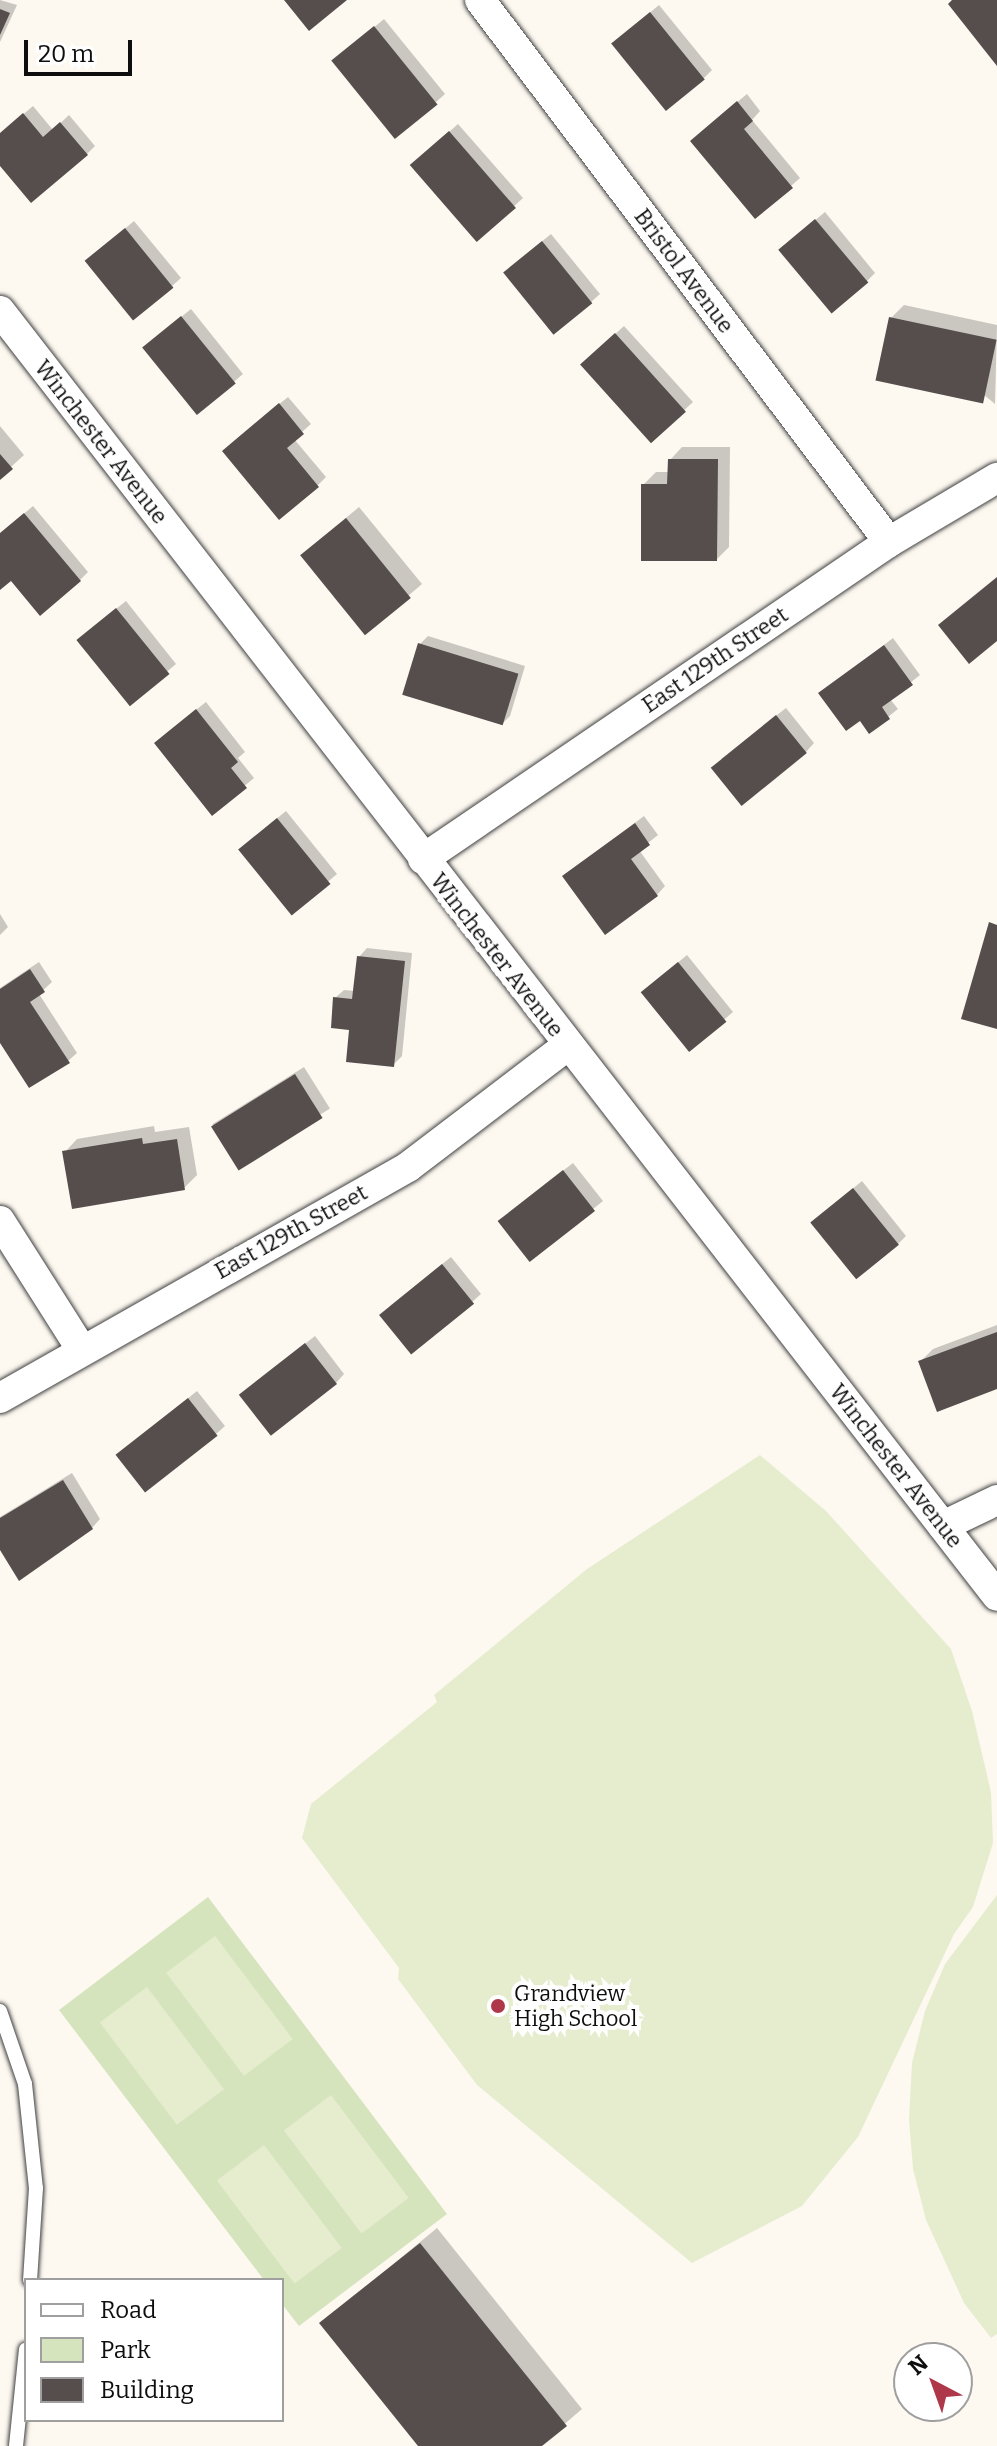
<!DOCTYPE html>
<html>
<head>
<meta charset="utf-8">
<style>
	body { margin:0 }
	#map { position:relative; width:997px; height:2446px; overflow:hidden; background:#fdf9f1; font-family:Bitter,serif }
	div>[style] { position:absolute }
	.green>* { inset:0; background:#d6e4be }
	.pitch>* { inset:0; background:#e6edcf; transform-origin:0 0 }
	.shadow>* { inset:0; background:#0003; transform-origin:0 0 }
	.building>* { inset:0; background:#564e4c; transform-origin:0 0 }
	.roads { filter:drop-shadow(0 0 2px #414141) drop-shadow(0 0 2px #414141) }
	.lane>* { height:14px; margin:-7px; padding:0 7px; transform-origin:7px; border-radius:7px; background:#fff }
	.street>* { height:30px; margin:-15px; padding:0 15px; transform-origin:15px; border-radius:15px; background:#fff }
	.dots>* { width:22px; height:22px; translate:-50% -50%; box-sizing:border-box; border:4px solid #fff; border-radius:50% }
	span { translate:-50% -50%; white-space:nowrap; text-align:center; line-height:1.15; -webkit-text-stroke:8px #fff; paint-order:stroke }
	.street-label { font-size:22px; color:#0e0e0e }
	.poi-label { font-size:22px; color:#0e0e0e }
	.left { translate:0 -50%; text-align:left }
	.legend { position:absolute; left:24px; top:2278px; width:260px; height:144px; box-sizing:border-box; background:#fff; border:2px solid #9f9f9f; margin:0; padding:10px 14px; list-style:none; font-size:24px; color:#0e0e0e }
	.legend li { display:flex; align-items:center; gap:16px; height:40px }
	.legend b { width:40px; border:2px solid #9f9f9f }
	.north { position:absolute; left:893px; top:2342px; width:80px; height:80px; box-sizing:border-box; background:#fff; border:2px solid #9f9f9f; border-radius:50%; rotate:319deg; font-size:22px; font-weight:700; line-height:32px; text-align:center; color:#0e0e0e }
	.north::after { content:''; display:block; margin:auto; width:28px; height:36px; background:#ae374a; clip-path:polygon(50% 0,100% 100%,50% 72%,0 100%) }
	.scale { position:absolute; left:24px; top:40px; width:108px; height:36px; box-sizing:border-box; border:4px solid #0e0e0e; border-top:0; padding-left:10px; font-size:24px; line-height:28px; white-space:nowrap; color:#0e0e0e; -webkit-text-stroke:6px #fff; paint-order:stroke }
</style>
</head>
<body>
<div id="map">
	<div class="green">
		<div style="clip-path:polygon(208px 1897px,447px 2214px,299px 2326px,282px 2304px,282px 2280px,264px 2280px,59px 2010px)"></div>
	</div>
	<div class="pitch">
		<div style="clip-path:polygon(760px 1455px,826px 1511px,951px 1649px,972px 1711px,991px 1792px,993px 1843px,973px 1907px,954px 1934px,858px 2137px,802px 2206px,692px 2263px,477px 2085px,398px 1979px,399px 1968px,302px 1838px,311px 1804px,437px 1702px,434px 1695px,587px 1569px)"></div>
		<div style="clip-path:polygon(997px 1895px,997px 2334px,991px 2338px,964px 2303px,926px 2220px,913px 2169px,909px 2120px,912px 2063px,925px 2011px,945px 1964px)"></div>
		<div style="left:215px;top:1936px;width:129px;height:61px;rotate:53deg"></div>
		<div style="left:147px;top:1987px;width:128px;height:59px;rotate:53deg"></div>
		<div style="left:331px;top:2095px;width:129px;height:59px;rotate:53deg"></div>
		<div style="left:264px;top:2145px;width:129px;height:59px;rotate:53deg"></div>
	</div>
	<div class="shadow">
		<div style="clip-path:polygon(0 0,17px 5px,0 42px)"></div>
		<div style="clip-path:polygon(659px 5px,712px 70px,704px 78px,622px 36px)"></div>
		<div style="clip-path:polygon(384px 19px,445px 94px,436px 102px,343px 53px)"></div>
		<div style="clip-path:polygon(747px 94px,760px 111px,752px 120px,800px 178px,791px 186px,701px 132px)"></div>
		<div style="clip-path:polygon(33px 106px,53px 130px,69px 115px,95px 146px,87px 154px,0 162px,0 134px)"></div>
		<div style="clip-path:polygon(458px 124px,523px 198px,478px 239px,421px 157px)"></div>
		<div style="clip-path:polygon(825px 212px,875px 273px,866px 282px,789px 242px)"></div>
		<div style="clip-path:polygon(134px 221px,181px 278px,172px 286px,96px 253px)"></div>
		<div style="clip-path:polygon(551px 234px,600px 294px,591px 302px,514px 264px)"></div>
		<div style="clip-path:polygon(904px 305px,997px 325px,995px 404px,891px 318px)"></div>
		<div style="clip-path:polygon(191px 309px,243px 374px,197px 413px,153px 340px)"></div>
		<div style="clip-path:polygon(624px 326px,693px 402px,651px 441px,591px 356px)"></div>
		<div style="clip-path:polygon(288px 397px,311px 424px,294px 439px,326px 477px,317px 486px,233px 442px)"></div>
		<div style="clip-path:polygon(0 426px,24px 455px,0 477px)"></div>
		<div style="clip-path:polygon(682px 447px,730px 447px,729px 547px,716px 560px,643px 485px,656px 472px,670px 472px,670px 460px)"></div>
		<div style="clip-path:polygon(33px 506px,88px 572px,80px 580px,11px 578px,0 587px,0 534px)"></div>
		<div style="clip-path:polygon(359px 507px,422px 584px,366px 632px,316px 543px)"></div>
		<div style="clip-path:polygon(126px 601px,176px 664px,130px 703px,87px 632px)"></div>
		<div style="clip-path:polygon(428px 636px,525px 666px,510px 716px,501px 725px,420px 644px)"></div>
		<div style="clip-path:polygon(893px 638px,920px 675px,890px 699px,898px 709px,870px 731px,860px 718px,821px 693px)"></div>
		<div style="clip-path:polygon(206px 702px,245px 752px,238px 758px,254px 778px,212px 813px,165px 734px)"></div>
		<div style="clip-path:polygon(786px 708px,814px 743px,806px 752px,721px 759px)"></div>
		<div style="clip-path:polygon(286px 811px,337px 874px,292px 912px,249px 841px)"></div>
		<div style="clip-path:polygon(644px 816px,658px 835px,639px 850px,665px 886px,657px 895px,564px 876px)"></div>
		<div style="clip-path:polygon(0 914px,8px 927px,0 935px)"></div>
		<div style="clip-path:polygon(367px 948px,412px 953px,402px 1056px,393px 1065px,335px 998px,344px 990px,355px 991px,359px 957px)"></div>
		<div style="clip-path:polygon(687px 955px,733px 1012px,690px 1049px,652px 984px)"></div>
		<div style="clip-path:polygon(39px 962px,52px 982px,39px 994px,77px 1053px,68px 1061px,0 1039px,0 988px)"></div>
		<div style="left:304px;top:1067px;width:49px;height:108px;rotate:58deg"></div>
		<div style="clip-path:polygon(154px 1126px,155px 1132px,189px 1127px,197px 1175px,184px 1188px,65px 1152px,77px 1139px)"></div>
		<div style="clip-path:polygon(573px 1163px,603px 1201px,530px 1260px,508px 1213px)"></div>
		<div style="clip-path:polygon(862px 1181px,906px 1236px,898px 1244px,822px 1214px)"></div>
		<div style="clip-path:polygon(451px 1257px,481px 1294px,472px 1302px,390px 1306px)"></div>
		<div style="clip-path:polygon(997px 1325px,997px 1387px,920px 1362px,933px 1349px)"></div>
		<div style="clip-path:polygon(315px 1336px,344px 1374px,336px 1383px,241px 1394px)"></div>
		<div style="clip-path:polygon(197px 1391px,225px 1426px,216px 1434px,118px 1454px)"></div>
		<div style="clip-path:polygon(72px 1473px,100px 1519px,92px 1528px,0 1546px,0 1517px)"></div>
		<div style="clip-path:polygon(437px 2228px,582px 2409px,539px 2446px,420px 2446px,322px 2323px)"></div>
	</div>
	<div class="building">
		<div style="clip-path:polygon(284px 0,347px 0,309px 31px)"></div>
		<div style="clip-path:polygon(952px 0,997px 0,997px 66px,948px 4px)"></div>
		<div style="clip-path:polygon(0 9px,10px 13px,0 35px)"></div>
		<div style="left:650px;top:12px;width:87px;height:50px;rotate:51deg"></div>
		<div style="left:374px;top:26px;width:101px;height:55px;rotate:51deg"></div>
		<div style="clip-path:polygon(737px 101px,753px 121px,744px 129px,793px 188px,755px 219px,690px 141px)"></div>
		<div style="clip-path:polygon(23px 113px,43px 137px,60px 122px,88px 155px,31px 203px,0 166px,0 133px)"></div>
		<div style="left:449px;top:131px;width:102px;height:52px;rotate:49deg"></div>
		<div style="left:815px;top:219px;width:83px;height:48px;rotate:50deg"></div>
		<div style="left:125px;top:228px;width:77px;height:52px;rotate:51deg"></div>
		<div style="left:542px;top:241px;width:80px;height:50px;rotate:51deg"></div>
		<div style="left:181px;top:316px;width:87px;height:50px;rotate:51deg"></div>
		<div style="left:889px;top:317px;width:110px;height:65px;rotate:12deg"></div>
		<div style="left:615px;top:333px;width:106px;height:47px;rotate:48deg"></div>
		<div style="clip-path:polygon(279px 403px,304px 434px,287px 448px,319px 487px,279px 520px,222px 451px)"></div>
		<div style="clip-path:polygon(0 454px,13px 469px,0 480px)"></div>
		<div style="clip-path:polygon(668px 459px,718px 459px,717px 561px,641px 561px,641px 484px,667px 484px)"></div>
		<div style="clip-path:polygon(24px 513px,81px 581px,40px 616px,11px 581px,0 590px,0 533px)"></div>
		<div style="left:346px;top:518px;width:103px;height:59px;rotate:51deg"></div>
		<div style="clip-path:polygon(997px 577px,997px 641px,969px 664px,938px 625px)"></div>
		<div style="left:116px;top:608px;width:85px;height:51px;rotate:51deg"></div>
		<div style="left:418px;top:643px;width:105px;height:54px;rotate:17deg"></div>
		<div style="clip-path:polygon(884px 645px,913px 685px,882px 707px,890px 719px,869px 734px,860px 721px,846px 731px,818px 693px)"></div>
		<div style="clip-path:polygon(196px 709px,238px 762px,231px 768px,247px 788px,212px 816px,154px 743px)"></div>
		<div style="left:776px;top:715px;width:49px;height:84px;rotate:51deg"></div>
		<div style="left:277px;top:818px;width:85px;height:50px;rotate:51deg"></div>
		<div style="clip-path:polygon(635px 823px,650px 845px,631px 859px,658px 896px,605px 935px,562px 876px)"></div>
		<div style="clip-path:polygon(989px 922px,997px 925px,997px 1029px,961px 1019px)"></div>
		<div style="clip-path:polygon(357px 956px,405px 961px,394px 1067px,346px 1062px,349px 1030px,331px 1028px,333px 997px,352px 999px)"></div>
		<div style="left:678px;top:962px;width:77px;height:48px;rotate:51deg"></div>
		<div style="clip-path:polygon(30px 969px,45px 992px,30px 1002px,70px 1063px,29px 1088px,0 1043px,0 989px)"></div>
		<div style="left:295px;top:1074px;width:52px;height:99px;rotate:58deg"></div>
		<div style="clip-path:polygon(142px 1138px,143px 1144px,177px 1139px,185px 1190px,72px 1209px,62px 1151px)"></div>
		<div style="left:563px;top:1170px;width:52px;height:83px;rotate:52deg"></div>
		<div style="left:853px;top:1188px;width:73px;height:55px;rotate:51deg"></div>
		<div style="left:442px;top:1264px;width:51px;height:81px;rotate:51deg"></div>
		<div style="clip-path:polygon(997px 1332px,997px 1389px,937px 1412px,918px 1361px)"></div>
		<div style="left:305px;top:1343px;width:52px;height:84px;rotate:52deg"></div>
		<div style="left:188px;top:1398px;width:48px;height:92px;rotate:52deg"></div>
		<div style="clip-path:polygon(63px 1480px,93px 1529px,19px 1581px,0 1550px,0 1518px)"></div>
		<div style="clip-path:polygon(420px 2243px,567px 2426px,542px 2446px,418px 2446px,319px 2323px)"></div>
	</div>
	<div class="roads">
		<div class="lane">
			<div style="left:0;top:2011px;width:77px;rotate:71.1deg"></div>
			<div style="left:25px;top:2084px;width:105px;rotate:84deg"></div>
			<div style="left:36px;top:2188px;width:92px;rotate:93.7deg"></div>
			<div style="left:16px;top:2446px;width:97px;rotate:-84.1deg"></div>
		</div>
		<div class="street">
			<div style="left:480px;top:0;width:679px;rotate:52.96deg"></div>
			<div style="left:0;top:311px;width:1626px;rotate:52.19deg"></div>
			<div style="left:423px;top:859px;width:564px;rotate:-34.23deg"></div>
			<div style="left:889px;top:542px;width:126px;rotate:-30.7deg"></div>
			<div style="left:0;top:1221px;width:153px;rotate:57.6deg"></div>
			<div style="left:0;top:1398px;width:469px;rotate:-29.5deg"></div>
			<div style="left:408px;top:1167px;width:201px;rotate:-37.3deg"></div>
			<div style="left:943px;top:1526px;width:60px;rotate:-25.7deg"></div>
		</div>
	</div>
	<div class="dots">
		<div style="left:498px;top:2006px;background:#ae374a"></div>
	</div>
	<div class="street-label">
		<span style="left:684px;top:271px;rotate:53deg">Bristol Avenue</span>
		<span style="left:101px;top:442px;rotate:52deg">Winchester Avenue</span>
		<span style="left:715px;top:660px;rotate:-34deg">East 129th Street</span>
		<span style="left:497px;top:955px;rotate:52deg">Winchester Avenue</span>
		<span style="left:291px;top:1232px;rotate:-29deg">East 129th Street</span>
		<span style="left:896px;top:1466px;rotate:52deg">Winchester Avenue</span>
	</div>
	<div class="poi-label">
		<span class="left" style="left:514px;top:2006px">Grandview<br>High School</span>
	</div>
	<ul class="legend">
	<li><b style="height:10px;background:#fff"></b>Road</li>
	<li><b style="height:22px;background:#d6e4be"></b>Park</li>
	<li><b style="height:22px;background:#564e4c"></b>Building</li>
	</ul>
	<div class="north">N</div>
	<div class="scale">20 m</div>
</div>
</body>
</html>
